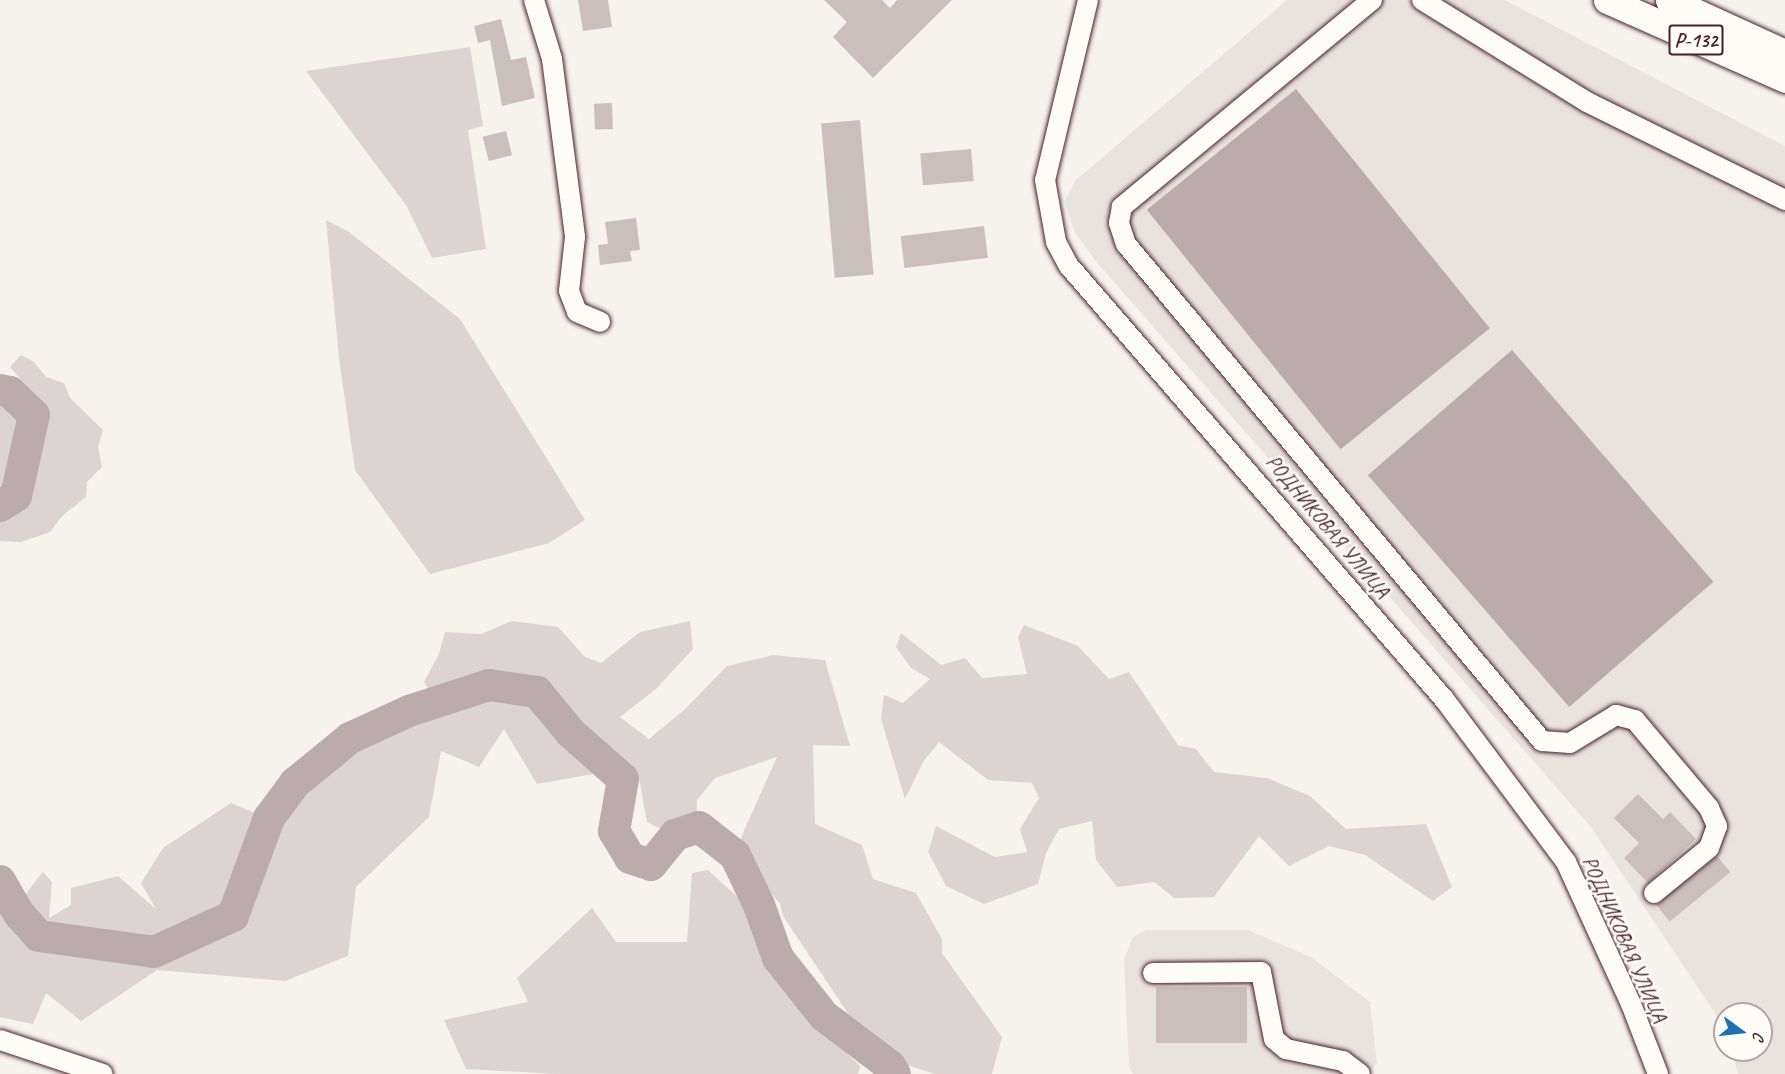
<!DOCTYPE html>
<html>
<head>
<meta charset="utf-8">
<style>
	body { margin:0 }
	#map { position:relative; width:1785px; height:1074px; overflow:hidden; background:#f6f3ef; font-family:Caveat,sans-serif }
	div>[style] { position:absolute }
	.built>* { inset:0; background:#e9e3e0 }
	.green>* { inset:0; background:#dcd4d2 }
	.water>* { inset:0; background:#bbabac; transform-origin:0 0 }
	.river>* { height:32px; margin:-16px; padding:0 16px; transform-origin:16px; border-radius:16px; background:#bbabac }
	.building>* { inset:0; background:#cbbfbe; transform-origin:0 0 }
	.roads { filter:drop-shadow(0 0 2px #4a1f2b) drop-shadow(0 0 2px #4a1f2b) }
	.minor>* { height:20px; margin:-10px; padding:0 10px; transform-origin:10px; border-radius:10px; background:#fdfcf7 }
	.highway>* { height:27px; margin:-13.5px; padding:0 13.5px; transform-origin:13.5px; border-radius:13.5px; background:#fdfcf7 }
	span { translate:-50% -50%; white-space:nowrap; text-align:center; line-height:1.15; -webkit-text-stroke:5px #fdfcf7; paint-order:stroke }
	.shield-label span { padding:2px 4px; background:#fdfcf7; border:2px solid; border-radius:4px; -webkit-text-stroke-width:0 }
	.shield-label { font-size:20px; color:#4a1f2b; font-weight:700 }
	.street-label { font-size:21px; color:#4a1f2b }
	.north { position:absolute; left:1713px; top:1002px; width:60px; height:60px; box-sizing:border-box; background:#fdfcf7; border:2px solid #b5a4a5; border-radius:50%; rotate:105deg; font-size:16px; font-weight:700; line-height:24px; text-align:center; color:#4a1f2b }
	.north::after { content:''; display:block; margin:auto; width:21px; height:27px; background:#1f6fb2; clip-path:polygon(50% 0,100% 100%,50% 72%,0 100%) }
</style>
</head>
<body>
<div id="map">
	<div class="built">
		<div style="clip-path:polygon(1287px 0,1505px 0,1785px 146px,1785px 1074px,1738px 1074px,1732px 1050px,1761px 1050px,1761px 1014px,1725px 1014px,1725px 1028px,1591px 827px,1094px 259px,1074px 231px,1065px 201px,1075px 181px)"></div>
		<div style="clip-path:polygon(1146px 930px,1248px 930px,1311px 957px,1370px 1002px,1377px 1064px,1364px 1074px,1133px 1074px,1129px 1067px,1124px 959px,1133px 937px)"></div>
	</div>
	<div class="green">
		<div style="clip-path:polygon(470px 47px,483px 126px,468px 130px,486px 249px,432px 258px,406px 205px,306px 71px)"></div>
		<div style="clip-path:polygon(326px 220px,349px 232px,460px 319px,585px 520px,549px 543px,430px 574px,355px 470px,339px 358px)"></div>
		<div style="clip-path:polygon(21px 355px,34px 362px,46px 377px,64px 383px,70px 398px,103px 430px,98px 447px,102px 467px,87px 482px,86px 497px,62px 516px,50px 532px,21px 542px,0 541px,0 517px,22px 500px,44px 416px,40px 402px,10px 367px)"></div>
		<div style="clip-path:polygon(0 396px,26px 416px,20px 461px,0 493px)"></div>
		<div style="clip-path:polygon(512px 621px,558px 627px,585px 657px,601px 663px,640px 632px,690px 621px,693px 649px,656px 689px,620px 717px,649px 739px,684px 710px,727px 666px,773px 655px,825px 660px,850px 746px,813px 745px,815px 824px,862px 845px,873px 879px,916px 893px,942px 939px,942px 953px,1002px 1037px,992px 1074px,935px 1074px,891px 1060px,855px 1024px,783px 916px,780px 904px,738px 853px,742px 835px,777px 757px,715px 778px,697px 800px,696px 831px,677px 837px,647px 822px,639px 778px,552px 691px,477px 674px,430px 692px,424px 682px,439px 654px,445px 632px,481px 634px)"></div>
		<div style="clip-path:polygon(1024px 625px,1078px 646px,1109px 679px,1129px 672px,1178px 745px,1196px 749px,1214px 772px,1267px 778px,1310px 796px,1346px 829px,1426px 824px,1452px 887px,1433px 901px,1365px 855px,1329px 846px,1289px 866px,1259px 836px,1214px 897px,1174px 898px,1154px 882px,1117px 887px,1096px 860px,1092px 821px,1059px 829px,1046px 853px,1038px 884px,984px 904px,946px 886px,928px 852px,936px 826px,995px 857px,1027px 852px,1020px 829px,1039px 798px,1032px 783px,988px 780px,939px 742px,923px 762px,905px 799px,881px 719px,884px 695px,903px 703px,930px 679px,911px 668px,896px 647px,901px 633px,941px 665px,965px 658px,982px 678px,1027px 674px,1018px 637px)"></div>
		<div style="clip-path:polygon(480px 695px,534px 698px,556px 734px,593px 774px,537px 784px,504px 729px,479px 767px,441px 751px,429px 817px,356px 887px,348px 956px,285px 981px,157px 970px,81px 1021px,46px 993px,33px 1024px,0 1017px,0 901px,30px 943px,148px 959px,240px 924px,290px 780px,351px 747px)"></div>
		<div style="clip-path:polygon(231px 803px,265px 817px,231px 902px,208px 923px,134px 945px,44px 929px,21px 900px,43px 872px,52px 882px,49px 918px,71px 905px,71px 888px,118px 876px,156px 909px,141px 883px,163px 848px)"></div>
		<div style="clip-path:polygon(708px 870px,748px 907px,760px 944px,801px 1010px,860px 1066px,858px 1074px,556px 1074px,466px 1069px,444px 1020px,528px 1002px,517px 978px,592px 908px,616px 942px,687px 942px,692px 873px)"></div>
	</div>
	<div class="water">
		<div style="left:1296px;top:89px;width:308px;height:192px;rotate:51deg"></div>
		<div style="left:1512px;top:350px;width:307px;height:191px;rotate:49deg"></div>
	</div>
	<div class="river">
		<div style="left:0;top:390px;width:10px;rotate:11deg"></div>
		<div style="left:10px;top:392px;width:33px;rotate:44deg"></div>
		<div style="left:34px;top:415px;width:83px;rotate:102.5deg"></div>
		<div style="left:16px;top:496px;width:19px;rotate:148deg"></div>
		<div style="left:0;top:881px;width:39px;rotate:60deg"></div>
		<div style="left:20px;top:915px;width:28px;rotate:48deg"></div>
		<div style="left:39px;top:936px;width:116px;rotate:7.9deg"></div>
		<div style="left:154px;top:952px;width:87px;rotate:-24.5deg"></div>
		<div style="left:233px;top:916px;width:104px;rotate:-69.8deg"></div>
		<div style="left:269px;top:818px;width:44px;rotate:-53.4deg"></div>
		<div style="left:295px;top:783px;width:71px;rotate:-39.3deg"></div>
		<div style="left:350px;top:738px;width:65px;rotate:-24.6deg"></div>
		<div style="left:409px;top:711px;width:84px;rotate:-18deg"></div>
		<div style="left:489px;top:685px;width:49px;rotate:8.3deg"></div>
		<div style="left:537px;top:692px;width:53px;rotate:50.3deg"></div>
		<div style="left:571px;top:733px;width:69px;rotate:41.5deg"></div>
		<div style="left:623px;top:779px;width:53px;rotate:99.8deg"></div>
		<div style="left:614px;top:831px;width:31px;rotate:59deg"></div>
		<div style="left:630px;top:858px;width:22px;rotate:18deg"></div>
		<div style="left:651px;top:865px;width:38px;rotate:-51deg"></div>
		<div style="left:675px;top:835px;width:25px;rotate:-18deg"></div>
		<div style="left:699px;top:827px;width:46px;rotate:37.9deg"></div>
		<div style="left:735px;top:855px;width:55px;rotate:64.4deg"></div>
		<div style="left:759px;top:905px;width:56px;rotate:70.3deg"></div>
		<div style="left:778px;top:958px;width:74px;rotate:51.6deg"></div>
		<div style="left:824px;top:1016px;width:83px;rotate:37.1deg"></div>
		<div style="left:890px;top:1066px;width:9px;rotate:58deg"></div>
	</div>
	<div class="building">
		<div style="clip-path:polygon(578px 0,608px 0,612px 27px,583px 31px)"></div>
		<div style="clip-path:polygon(824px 0,882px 0,890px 8px,897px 0,952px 0,873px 78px,833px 37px,847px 22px)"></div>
		<div style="clip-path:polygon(501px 19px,511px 60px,526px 57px,535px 98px,502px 106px,490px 40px,478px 43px,474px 26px)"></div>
		<div style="left:612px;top:103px;width:26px;height:18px;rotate:88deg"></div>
		<div style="left:860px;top:120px;width:155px;height:39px;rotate:85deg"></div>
		<div style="left:506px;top:131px;width:25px;height:24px;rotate:76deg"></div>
		<div style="left:971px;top:149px;width:32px;height:51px;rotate:85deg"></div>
		<div style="clip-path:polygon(636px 218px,640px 250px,630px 251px,632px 261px,600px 265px,598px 245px,608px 244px,605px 222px)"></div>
		<div style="left:984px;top:226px;width:32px;height:84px;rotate:83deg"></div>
		<div style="clip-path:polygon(1638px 794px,1663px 819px,1670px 812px,1696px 839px,1648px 883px,1624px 858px,1639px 843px,1614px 818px)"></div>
		<div style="left:1717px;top:856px;width:21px;height:78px;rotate:51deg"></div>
		<div style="left:1156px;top:987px;width:91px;height:56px"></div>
	</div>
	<div class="roads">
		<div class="minor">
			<div style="left:534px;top:0;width:62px;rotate:73deg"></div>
			<div style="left:552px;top:59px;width:179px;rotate:82.6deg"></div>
			<div style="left:575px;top:237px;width:54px;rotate:96.3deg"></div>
			<div style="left:569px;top:291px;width:22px;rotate:69deg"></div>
			<div style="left:577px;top:312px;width:25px;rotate:23deg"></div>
			<div style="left:1088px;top:0;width:185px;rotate:103.4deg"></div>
			<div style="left:1045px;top:180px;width:63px;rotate:79.9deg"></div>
			<div style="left:1056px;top:242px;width:27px;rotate:62deg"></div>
			<div style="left:1069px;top:266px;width:573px;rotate:49.11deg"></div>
			<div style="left:1444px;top:699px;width:204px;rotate:53.2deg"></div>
			<div style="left:1566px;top:862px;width:156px;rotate:65.4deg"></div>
			<div style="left:1631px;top:1004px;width:75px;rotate:68.9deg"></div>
			<div style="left:1372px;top:0;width:325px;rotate:140.4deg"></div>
			<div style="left:1122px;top:207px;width:16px;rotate:101deg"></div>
			<div style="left:1119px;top:223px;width:22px;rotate:72deg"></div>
			<div style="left:1126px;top:244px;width:648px;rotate:50.07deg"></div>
			<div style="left:1542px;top:741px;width:28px;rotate:4deg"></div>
			<div style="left:1570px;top:743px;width:54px;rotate:-31.3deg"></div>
			<div style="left:1616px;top:715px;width:20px;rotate:15deg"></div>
			<div style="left:1635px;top:720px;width:115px;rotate:49.9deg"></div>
			<div style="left:1709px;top:808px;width:20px;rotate:66deg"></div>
			<div style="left:1717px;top:826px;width:23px;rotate:110deg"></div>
			<div style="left:1709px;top:848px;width:71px;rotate:140.7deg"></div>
			<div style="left:1422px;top:0;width:194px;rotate:31.7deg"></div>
			<div style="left:1587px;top:102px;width:221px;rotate:26.3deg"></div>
			<div style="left:1153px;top:973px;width:108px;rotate:-0.5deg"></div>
			<div style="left:1261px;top:972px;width:68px;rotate:79deg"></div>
			<div style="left:1274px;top:1039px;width:16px;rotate:40deg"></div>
			<div style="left:1286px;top:1049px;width:58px;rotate:11.9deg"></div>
			<div style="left:1343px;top:1061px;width:21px;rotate:37deg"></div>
			<div style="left:0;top:1040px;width:108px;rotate:18.3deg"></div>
		</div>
		<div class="highway">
			<div style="left:1607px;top:0;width:195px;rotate:23.9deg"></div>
			<div style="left:1669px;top:0;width:128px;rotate:24.6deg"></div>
		</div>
	</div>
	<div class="shield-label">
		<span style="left:1696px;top:40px">Р-132</span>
	</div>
	<div class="street-label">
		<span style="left:1328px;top:526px;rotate:50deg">РОДНИКОВАЯ УЛИЦА</span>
		<span style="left:1625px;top:939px;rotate:66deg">РОДНИКОВАЯ УЛИЦА</span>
	</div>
	<div class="north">С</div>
</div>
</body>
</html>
